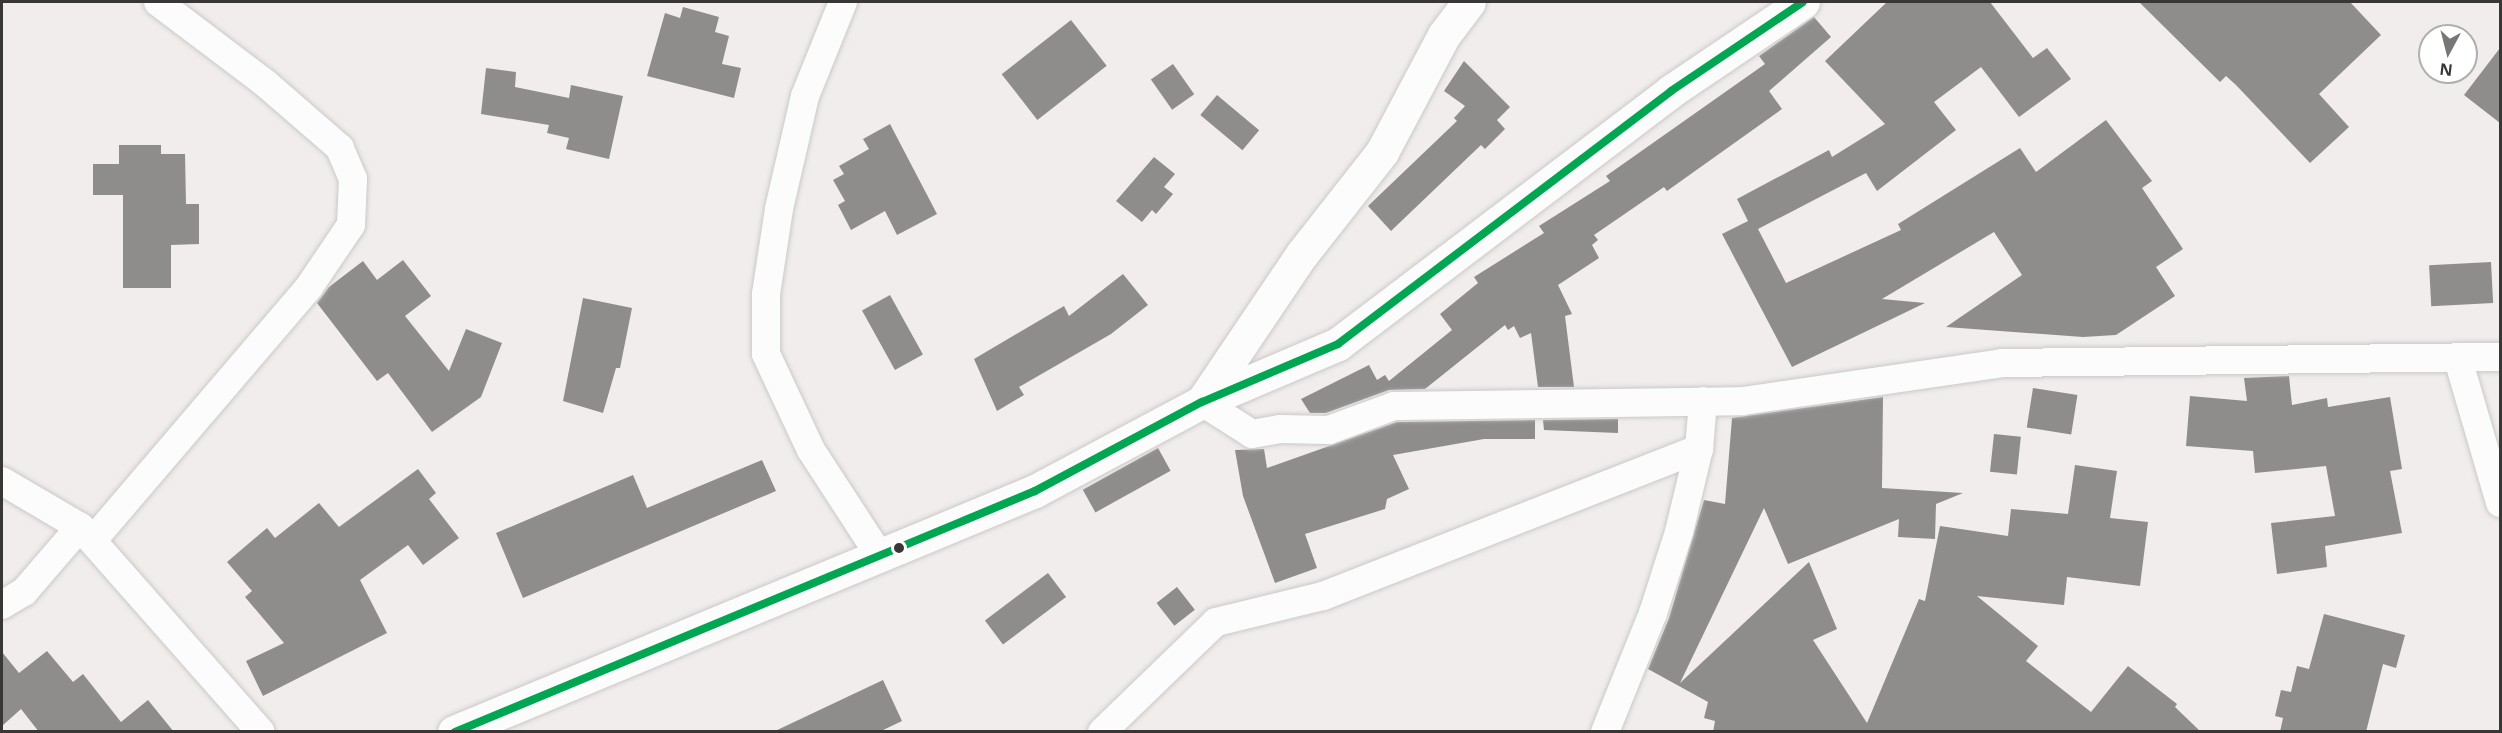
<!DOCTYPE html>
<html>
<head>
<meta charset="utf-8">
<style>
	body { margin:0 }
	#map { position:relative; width:2502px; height:733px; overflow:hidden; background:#f0edec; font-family:"Open Sans",sans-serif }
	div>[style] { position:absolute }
	.building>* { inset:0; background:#8f8d8c; transform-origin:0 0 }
	.roads { filter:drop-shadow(0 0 2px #cbc9c8) drop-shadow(0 0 2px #cbc9c8) }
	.minor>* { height:28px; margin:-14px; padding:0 14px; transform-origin:14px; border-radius:14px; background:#fdfcfc }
	.tertiary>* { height:33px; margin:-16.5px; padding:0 16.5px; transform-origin:16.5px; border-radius:16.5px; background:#fdfcfc }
	.secondary>* { height:33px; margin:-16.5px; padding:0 16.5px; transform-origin:16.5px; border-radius:16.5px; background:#fdfcfc }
	.bus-1>* { height:8px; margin:-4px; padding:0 4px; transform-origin:4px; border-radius:4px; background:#00a651 }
	.dots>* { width:16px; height:16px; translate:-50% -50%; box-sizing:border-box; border:3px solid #fff; border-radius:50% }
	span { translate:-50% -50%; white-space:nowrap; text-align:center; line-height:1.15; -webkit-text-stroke:6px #fff; paint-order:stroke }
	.frame { position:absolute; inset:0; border:3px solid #393736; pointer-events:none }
	.north { position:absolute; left:2418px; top:24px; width:60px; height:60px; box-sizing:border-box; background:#fff; border:2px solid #b0afaf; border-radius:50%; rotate:187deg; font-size:16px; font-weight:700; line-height:24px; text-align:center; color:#393736 }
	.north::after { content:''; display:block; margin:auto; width:21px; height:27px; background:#797776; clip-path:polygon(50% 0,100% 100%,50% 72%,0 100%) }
</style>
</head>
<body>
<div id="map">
	<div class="building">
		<div style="clip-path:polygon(1887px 2px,1990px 2px,2033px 58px,2047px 48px,2071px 79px,2019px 117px,1981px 67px,1934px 102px,1956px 130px,1877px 191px,1866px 173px,1758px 229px,1786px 283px,1901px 230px,1898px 224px,2020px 148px,2036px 172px,2106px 120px,2152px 181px,2142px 188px,2183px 249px,2156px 267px,2175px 296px,2116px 335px,2083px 337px,1946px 327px,2022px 275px,1994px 232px,1882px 299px,1925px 303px,1792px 367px,1722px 234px,1748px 221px,1737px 199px,1829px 150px,1832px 157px,1885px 124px,1825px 61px)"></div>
		<div style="clip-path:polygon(2139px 2px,2350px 2px,2381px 35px,2319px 94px,2349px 127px,2310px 163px,2236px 85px,2226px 76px,2220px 82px)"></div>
		<div style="clip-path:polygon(683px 7px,719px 17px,715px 32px,729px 36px,722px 64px,741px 68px,734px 98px,647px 76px,665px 13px,680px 18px)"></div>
		<div style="clip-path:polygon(1814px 17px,1831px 37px,1769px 91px,1782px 109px,1667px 191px,1664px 187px,1594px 235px,1598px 240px,1592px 245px,1599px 258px,1558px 285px,1572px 314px,1565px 316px,1574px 387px,1538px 387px,1531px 333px,1520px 338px,1514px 326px,1508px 330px,1505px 325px,1425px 389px,1389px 390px,1326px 413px,1310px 413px,1301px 399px,1369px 365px,1377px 380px,1385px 375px,1389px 381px,1452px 330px,1440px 314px,1478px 283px,1474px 277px,1544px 233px,1539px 226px,1610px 181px,1606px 176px,1765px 64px,1759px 56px)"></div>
		<div style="left:1071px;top:20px;width:58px;height:88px;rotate:52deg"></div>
		<div style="clip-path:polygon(2500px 48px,2500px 123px,2464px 95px)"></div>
		<div style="clip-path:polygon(1464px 61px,1510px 107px,1497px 120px,1505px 129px,1485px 149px,1481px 145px,1391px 231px,1368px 206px,1457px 121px,1454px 118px,1465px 106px,1444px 91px)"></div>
		<div style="left:1173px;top:64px;width:37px;height:27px;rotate:55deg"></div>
		<div style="clip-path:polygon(486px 68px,516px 72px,515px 87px,569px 98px,571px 85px,623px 96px,609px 159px,566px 149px,569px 138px,547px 133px,549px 125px,481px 114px)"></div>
		<div style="left:1217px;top:95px;width:55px;height:26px;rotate:40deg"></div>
		<div style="clip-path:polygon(890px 124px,937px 214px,897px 235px,885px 211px,851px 230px,838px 205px,845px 201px,833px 180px,844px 174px,839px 166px,869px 149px,863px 139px)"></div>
		<div style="clip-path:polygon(119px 145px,161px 145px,161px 154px,185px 154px,186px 204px,199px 204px,199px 244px,171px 245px,171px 288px,123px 288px,123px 195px,93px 195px,93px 164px,119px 164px)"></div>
		<div style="clip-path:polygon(1154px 157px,1175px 174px,1164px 187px,1173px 194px,1156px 214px,1152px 210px,1142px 222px,1116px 201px)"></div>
		<div style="clip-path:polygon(403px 260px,431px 296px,405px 316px,449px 371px,466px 329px,502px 343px,481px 397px,432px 432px,388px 373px,377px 381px,317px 303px,329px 287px,363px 261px,377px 280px)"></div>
		<div style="left:2491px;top:262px;width:41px;height:62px;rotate:87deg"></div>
		<div style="clip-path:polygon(1123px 274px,1148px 305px,1111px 334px,1019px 387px,1024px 395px,997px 411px,974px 359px,1064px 306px,1069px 316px)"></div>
		<div style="left:890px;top:295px;width:68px;height:32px;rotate:61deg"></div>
		<div style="clip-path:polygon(583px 298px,632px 308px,620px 368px,616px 368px,603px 413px,563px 401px)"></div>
		<div style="clip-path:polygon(2289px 376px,2292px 405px,2327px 398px,2328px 407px,2390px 397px,2402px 469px,2390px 471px,2402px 533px,2325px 546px,2327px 567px,2277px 574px,2271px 523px,2335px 516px,2326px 466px,2255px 473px,2253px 451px,2186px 446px,2190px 396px,2247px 401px,2244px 378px)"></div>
		<div style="left:2033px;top:388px;width:45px;height:40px;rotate:9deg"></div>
		<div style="clip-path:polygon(1883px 397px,1882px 488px,1963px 493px,1936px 504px,1935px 539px,1898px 537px,1899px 519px,1788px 564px,1764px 508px,1680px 683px,1809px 562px,1837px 629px,1813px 640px,1867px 723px,1919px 599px,1925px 601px,1940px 526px,2008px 536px,2011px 509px,2068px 514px,2075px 465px,2117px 471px,2110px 518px,2148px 522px,2140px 586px,2067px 577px,2064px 605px,1977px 596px,2038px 646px,2026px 661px,2091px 712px,2128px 666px,2177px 704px,2175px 707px,2201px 732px,1713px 732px,1715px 721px,1704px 718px,1708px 702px,1648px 669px,1669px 618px,1704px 500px,1725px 504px,1732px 418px)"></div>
		<div style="clip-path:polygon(1618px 419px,1618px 433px,1544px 430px,1543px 420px)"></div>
		<div style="clip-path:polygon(1535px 420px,1535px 439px,1484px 439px,1393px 455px,1409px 489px,1387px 499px,1385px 509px,1305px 534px,1317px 568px,1275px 583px,1243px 496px,1235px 450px,1264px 449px,1267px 468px,1397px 422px)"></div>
		<div style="left:1994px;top:434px;width:27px;height:38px;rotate:6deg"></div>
		<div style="left:1158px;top:448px;width:26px;height:86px;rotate:61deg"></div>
		<div style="clip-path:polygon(762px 460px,776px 491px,523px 598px,496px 533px,633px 475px,647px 508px)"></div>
		<div style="clip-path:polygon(418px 469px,436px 493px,429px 499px,459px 538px,423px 565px,408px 545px,360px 580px,387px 633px,263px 696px,246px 661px,284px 643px,245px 597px,252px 591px,227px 562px,267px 528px,275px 538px,319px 503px,339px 527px)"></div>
		<div style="left:1048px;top:573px;width:30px;height:79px;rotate:53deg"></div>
		<div style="left:1177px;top:587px;width:29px;height:26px;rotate:52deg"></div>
		<div style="clip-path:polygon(2324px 614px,2405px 635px,2396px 668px,2383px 664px,2366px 732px,2280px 732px,2283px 718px,2275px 716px,2281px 690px,2291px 692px,2297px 666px,2309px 669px)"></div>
		<div style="clip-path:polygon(47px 651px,73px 682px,83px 674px,121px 722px,148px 700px,174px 732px,39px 732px,21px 709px,2px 726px,2px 652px,19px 673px)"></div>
		<div style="clip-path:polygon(883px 680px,902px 721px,879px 732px,773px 732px)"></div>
	</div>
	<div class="roads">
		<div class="minor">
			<div style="left:843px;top:2px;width:101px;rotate:112deg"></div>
			<div style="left:805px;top:96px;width:116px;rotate:103deg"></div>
			<div style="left:779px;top:209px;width:86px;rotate:98.7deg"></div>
			<div style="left:766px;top:294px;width:60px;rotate:90deg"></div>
			<div style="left:766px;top:354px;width:106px;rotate:64.9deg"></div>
			<div style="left:811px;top:450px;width:123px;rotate:57deg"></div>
			<div style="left:2458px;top:359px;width:150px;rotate:73.7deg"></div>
			<div style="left:1202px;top:402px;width:59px;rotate:32.6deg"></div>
			<div style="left:1252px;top:434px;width:28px;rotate:-10deg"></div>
			<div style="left:1280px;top:429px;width:49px;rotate:1.2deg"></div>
			<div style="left:1329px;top:430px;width:69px;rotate:-20.3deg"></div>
			<div style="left:1394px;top:406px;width:349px;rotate:-0.8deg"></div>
			<div style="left:1743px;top:401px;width:262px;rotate:-8.3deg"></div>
			<div style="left:2002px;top:363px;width:498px;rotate:-0.7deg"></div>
			<div style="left:2px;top:481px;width:91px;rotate:30.5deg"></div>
			<div style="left:80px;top:527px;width:273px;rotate:48.6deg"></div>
			<div style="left:93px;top:540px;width:333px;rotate:-49.5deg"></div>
			<div style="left:309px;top:287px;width:75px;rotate:-55.9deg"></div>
			<div style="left:351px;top:225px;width:46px;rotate:-87.5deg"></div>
			<div style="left:353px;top:179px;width:34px;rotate:-113deg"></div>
			<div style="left:340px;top:148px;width:99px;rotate:-139.1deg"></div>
			<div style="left:265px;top:83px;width:134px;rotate:-142.9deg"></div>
			<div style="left:2px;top:605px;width:26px;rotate:-31deg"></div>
			<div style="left:24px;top:592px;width:86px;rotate:-49.3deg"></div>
			<div style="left:1102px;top:732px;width:158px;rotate:-44deg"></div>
			<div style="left:1216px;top:622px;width:110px;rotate:-13.7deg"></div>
			<div style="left:1323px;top:596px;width:404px;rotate:-21.4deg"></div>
			<div style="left:1605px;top:732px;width:128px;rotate:-68deg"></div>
			<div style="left:1653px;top:613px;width:85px;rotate:-72.2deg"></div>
			<div style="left:1679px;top:532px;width:85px;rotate:-76.5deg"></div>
			<div style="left:1699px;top:449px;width:48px;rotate:-85.2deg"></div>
		</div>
		<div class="tertiary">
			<div style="left:1202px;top:402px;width:179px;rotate:-56deg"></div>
			<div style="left:1302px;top:254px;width:130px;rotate:-51.9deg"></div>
			<div style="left:1382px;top:152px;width:132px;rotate:-62.1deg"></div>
			<div style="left:1444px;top:35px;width:41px;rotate:-52.9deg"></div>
		</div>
		<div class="secondary">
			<div style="left:454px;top:732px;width:629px;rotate:-22.53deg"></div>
			<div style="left:1035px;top:491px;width:189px;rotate:-28.1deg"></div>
			<div style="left:1202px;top:402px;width:148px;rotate:-23.1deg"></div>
			<div style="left:1338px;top:344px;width:418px;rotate:-37.2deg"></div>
			<div style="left:1671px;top:91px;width:159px;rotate:-34deg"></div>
		</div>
	</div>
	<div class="bus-1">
		<div style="left:455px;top:732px;width:628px;rotate:-22.56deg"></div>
		<div style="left:1035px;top:491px;width:189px;rotate:-28.1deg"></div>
		<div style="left:1202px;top:402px;width:148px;rotate:-23.1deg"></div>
		<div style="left:1338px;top:344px;width:418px;rotate:-37.2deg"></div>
		<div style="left:1671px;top:91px;width:159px;rotate:-34deg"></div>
	</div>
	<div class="dots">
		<div style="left:899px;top:548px;background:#393736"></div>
	</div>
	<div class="frame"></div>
	<div class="north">N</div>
</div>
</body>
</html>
